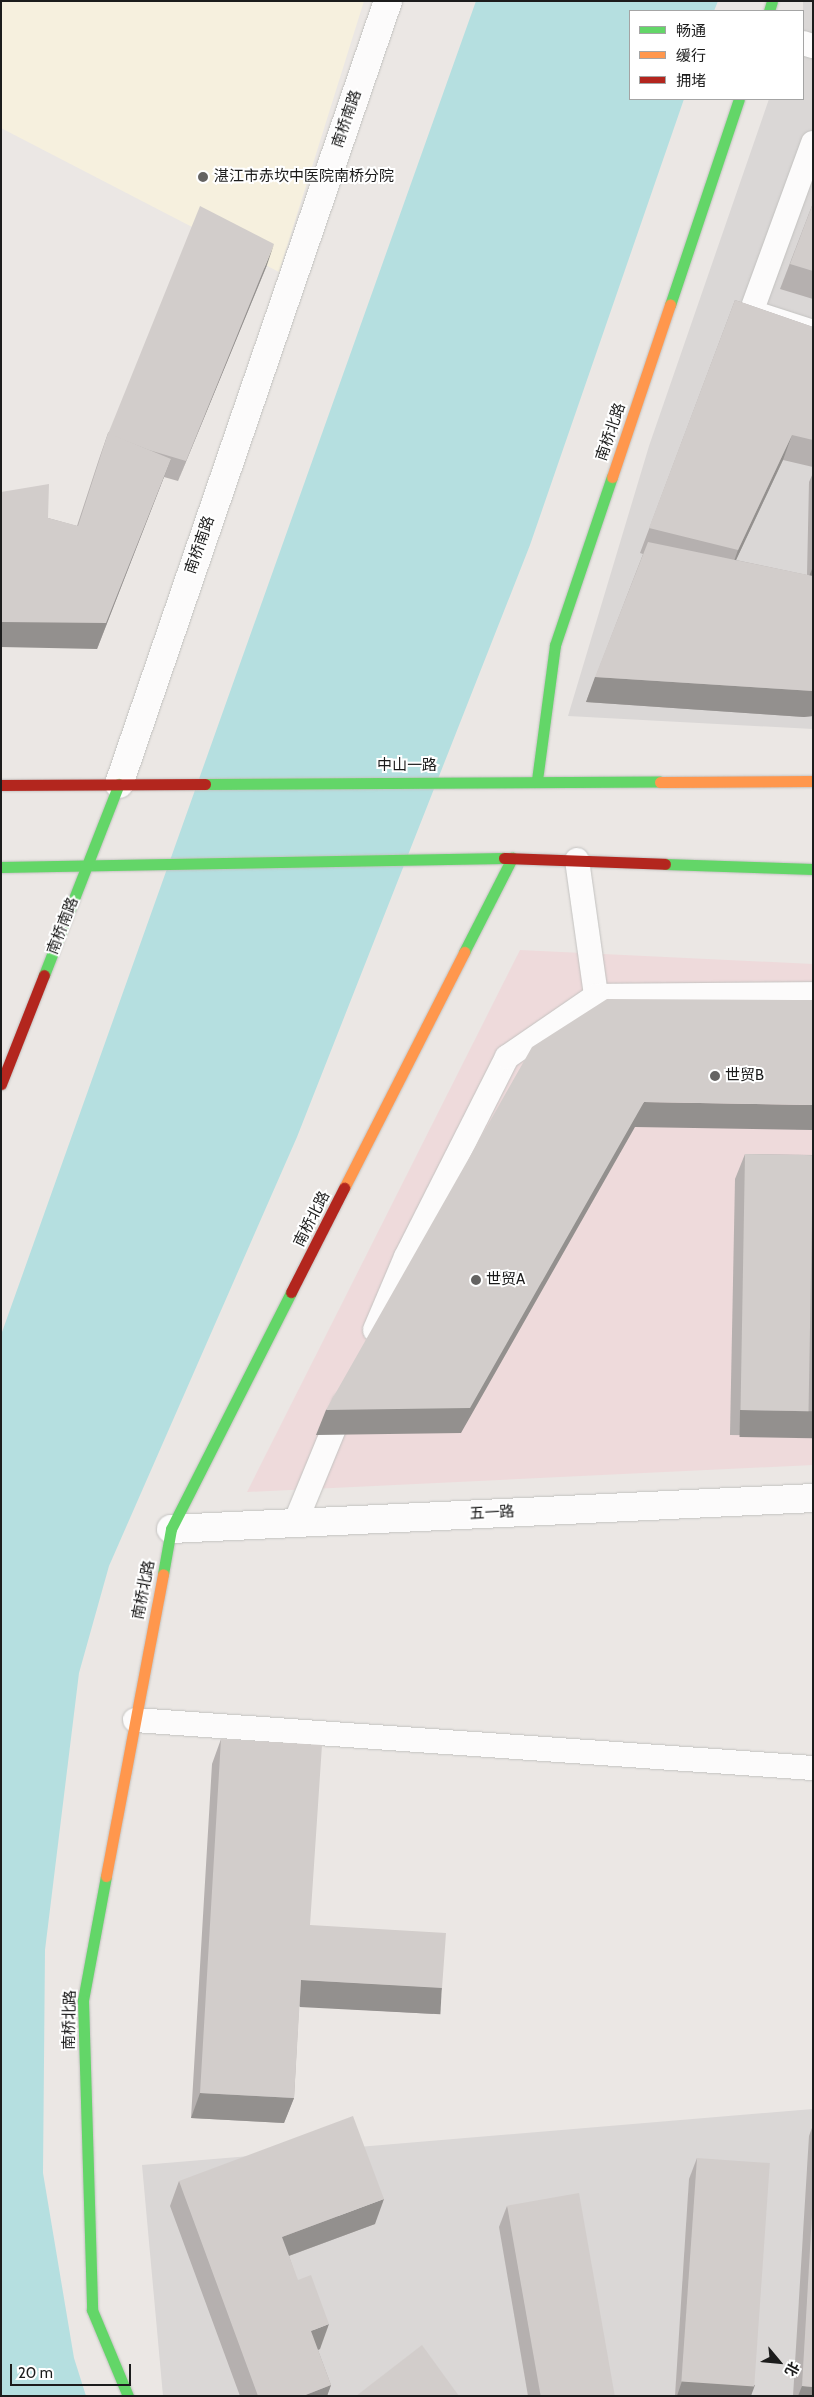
<!DOCTYPE html>
<html>
<head>
<meta charset="utf-8">
<style>
	body { margin:0 }
	#map { position:relative; width:814px; height:2397px; overflow:hidden; background:#ebe7e4; font-family:Cabin,"Noto Sans SC",sans-serif }
	div>[style] { position:absolute }
	.residential>* { inset:0; background:#dad7d6 }
	.commercial>* { inset:0; background:#eedadb }
	.education>* { inset:0; background:#f6f0de }
	.water>* { inset:0; background:#b5dfe0 }
	.roads { filter:drop-shadow(0 0 1px #c3c2c0) drop-shadow(0 0 1px #c3c2c0) }
	.lane>* { height:24px; margin:-12px; padding:0 12px; transform-origin:12px; border-radius:12px; background:#fcfbfb }
	.street>* { height:28px; margin:-14px; padding:0 14px; transform-origin:14px; border-radius:14px; background:#fcfbfb }
	.fast>* { height:11px; margin:-5.5px; padding:0 5.5px; transform-origin:5.5px; border-radius:5.5px; background:#63d668 }
	.slow>* { height:11px; margin:-5.5px; padding:0 5.5px; transform-origin:5.5px; border-radius:5.5px; background:#ff974d }
	.jam>* { height:11px; margin:-5.5px; padding:0 5.5px; transform-origin:5.5px; border-radius:5.5px; background:#b3261e }
	.wall>* { inset:0; background:#b5b0af }
	.shaded-wall>* { inset:0; background:#93908e; transform-origin:0 0 }
	.building>* { inset:0; background:#d2cdcb; transform-origin:0 0 }
	.dots>* { width:14px; height:14px; translate:-50% -50%; box-sizing:border-box; border:2px solid #fff; border-radius:50% }
	span { translate:-50% -50%; white-space:nowrap; text-align:center; line-height:1.15; -webkit-text-stroke:4px #fff; paint-order:stroke }
	.street-label { font-size:15px; color:#1c1c1c }
	.poi-label { font-size:15px; color:#1c1c1c }
	.left { translate:0 -50%; text-align:left }
	.frame { position:absolute; inset:0; border:2px solid #1c1c1c; pointer-events:none }
	.legend { position:absolute; left:629px; top:10px; width:175px; height:90px; box-sizing:border-box; background:#fff; border:1px solid #a4a4a4; margin:0; padding:6px 9px; list-style:none; font-size:15px; color:#1c1c1c }
	.legend li { display:flex; align-items:center; gap:10px; height:25px }
	.legend b { width:25px; border:1px solid #a4a4a4 }
	.north { position:absolute; left:754px; top:2337px; width:50px; height:50px; -webkit-text-stroke:4px #fff; paint-order:stroke; rotate:118deg; font-size:14px; font-weight:700; line-height:20px; text-align:center; color:#1c1c1c }
	.north::after { content:''; display:block; margin:auto; width:18px; height:22px; background:#1c1c1c; clip-path:polygon(50% 0,100% 100%,50% 72%,0 100%) }
	.scale { position:absolute; left:10px; top:2364px; width:121px; height:22px; box-sizing:border-box; border:2px solid #1c1c1c; border-top:0; padding-left:6px; font-size:15px; line-height:18px; white-space:nowrap; color:#1c1c1c; -webkit-text-stroke:4px #fff; paint-order:stroke }
</style>
</head>
<body>
<div id="map">
	<div class="residential">
		<div style="clip-path:polygon(803px 1px,813px 1px,813px 729px,568px 716px,649px 446px,769px 99px,803px 99px)"></div>
		<div style="clip-path:polygon(813px 2109px,813px 2396px,163px 2396px,142px 2165px)"></div>
	</div>
	<div class="commercial">
		<div style="clip-path:polygon(520px 950px,813px 964px,813px 1465px,247px 1492px)"></div>
	</div>
	<div class="education">
		<div style="clip-path:polygon(1px 1px,364px 1px,279px 272px,1px 128px)"></div>
	</div>
	<div class="water">
		<div style="clip-path:polygon(476px 1px,718px 1px,714px 11px,630px 11px,630px 99px,684px 99px,530px 545px,297px 1137px,109px 1566px,79px 1673px,45px 1950px,43px 2173px,74px 2358px,86px 2396px,1px 2396px,1px 1335px)"></div>
	</div>
	<div class="roads">
		<div class="lane">
			<div style="left:803px;top:43px;width:10px;rotate:17deg"></div>
			<div style="left:813px;top:143px;width:180px;rotate:110.1deg"></div>
			<div style="left:751px;top:312px;width:65px;rotate:17.9deg"></div>
			<div style="left:577px;top:860px;width:137px;rotate:82deg"></div>
			<div style="left:596px;top:996px;width:217px;rotate:-0.5deg"></div>
			<div style="left:375px;top:1330px;width:79px;rotate:-67deg"></div>
			<div style="left:406px;top:1257px;width:224px;rotate:-63.2deg"></div>
			<div style="left:507px;top:1057px;width:108px;rotate:-34.4deg"></div>
			<div style="left:295px;top:1523px;width:129px;rotate:-67.6deg"></div>
			<div style="left:135px;top:1720px;width:680px;rotate:4.05deg"></div>
		</div>
		<div class="street">
			<div style="left:119px;top:784px;width:828px;rotate:-71.04deg"></div>
			<div style="left:171px;top:1529px;width:643px;rotate:-2.76deg"></div>
		</div>
		<div class="fast">
			<div style="left:769px;top:11px;width:10px;rotate:-73deg"></div>
			<div style="left:670px;top:305px;width:217px;rotate:-71.5deg"></div>
			<div style="left:537px;top:780px;width:136px;rotate:-82.4deg"></div>
			<div style="left:555px;top:645px;width:177px;rotate:-71.3deg"></div>
			<div style="left:205px;top:784px;width:455px;rotate:-0.3deg"></div>
			<div style="left:665px;top:864px;width:148px;rotate:1.9deg"></div>
			<div style="left:1px;top:867px;width:503px;rotate:-1.03deg"></div>
			<div style="left:464px;top:952px;width:106px;rotate:-62.9deg"></div>
			<div style="left:44px;top:975px;width:205px;rotate:-68.6deg"></div>
			<div style="left:163px;top:1574px;width:46px;rotate:-79.9deg"></div>
			<div style="left:171px;top:1529px;width:266px;rotate:-63.1deg"></div>
			<div style="left:106px;top:1876px;width:126px;rotate:100.5deg"></div>
			<div style="left:83px;top:2000px;width:310px;rotate:88.3deg"></div>
			<div style="left:92px;top:2310px;width:93px;rotate:67.3deg"></div>
		</div>
		<div class="slow">
			<div style="left:612px;top:477px;width:182px;rotate:-71.4deg"></div>
			<div style="left:660px;top:782px;width:153px;rotate:-0.4deg"></div>
			<div style="left:344px;top:1188px;width:265px;rotate:-63deg"></div>
			<div style="left:106px;top:1876px;width:307px;rotate:-79.3deg"></div>
		</div>
		<div class="jam">
			<div style="left:1px;top:785px;width:204px;rotate:-0.3deg"></div>
			<div style="left:504px;top:858px;width:161px;rotate:2.1deg"></div>
			<div style="left:1px;top:1084px;width:117px;rotate:-68.5deg"></div>
			<div style="left:291px;top:1292px;width:117px;rotate:-63deg"></div>
		</div>
	</div>
	<div class="wall">
		<div style="clip-path:polygon(813px 203px,813px 299px,780px 289px)"></div>
		<div style="clip-path:polygon(267px 265px,178px 481px,164px 477px,97px 649px,48px 518px,77px 526px,99px 459px,108px 433px)"></div>
		<div style="clip-path:polygon(735px 300px,813px 327px,813px 467px,783px 460px,736px 560px,807px 575px,809px 482px,813px 473px,813px 716px,804px 717px,586px 702px,643px 554px,640px 553px)"></div>
		<div style="clip-path:polygon(745px 1154px,813px 1155px,813px 1436px,730px 1435px,735px 1179px)"></div>
		<div style="clip-path:polygon(221px 1739px,310px 1925px,442px 1988px,433px 2014px,299px 2006px,294px 2098px,284px 2123px,191px 2118px,212px 1764px)"></div>
		<div style="clip-path:polygon(813px 2125px,813px 2396px,793px 2396px,809px 2136px)"></div>
		<div style="clip-path:polygon(697px 2158px,751px 2396px,675px 2396px,689px 2179px)"></div>
		<div style="clip-path:polygon(179px 2181px,375px 2224px,289px 2256px,320px 2349px,318px 2350px,331px 2385px,327px 2396px,240px 2396px,170px 2206px)"></div>
		<div style="clip-path:polygon(507px 2206px,613px 2396px,528px 2396px,499px 2227px)"></div>
	</div>
	<div class="shaded-wall">
		<div style="clip-path:polygon(274px 244px,267px 265px,178px 481px,186px 461px)"></div>
		<div style="clip-path:polygon(792px 435px,783px 460px,729px 575px,738px 550px)"></div>
		<div style="clip-path:polygon(171px 459px,97px 649px,1px 647px,1px 622px)"></div>
		<div style="clip-path:polygon(812px 569px,813px 569px,813px 583px,806px 584px)"></div>
		<div style="clip-path:polygon(595px 677px,813px 691px,813px 716px,804px 717px,586px 702px)"></div>
		<div style="clip-path:polygon(644px 1102px,813px 1105px,813px 1130px,635px 1127px,461px 1433px,316px 1435px,326px 1410px)"></div>
		<div style="left:740px;top:1410px;width:73px;height:27px;rotate:1deg"></div>
		<div style="left:301px;top:1980px;width:141px;height:27px;rotate:3deg"></div>
		<div style="clip-path:polygon(200px 2093px,294px 2098px,284px 2123px,191px 2118px)"></div>
		<div style="clip-path:polygon(384px 2199px,375px 2224px,272px 2262px,282px 2237px)"></div>
		<div style="clip-path:polygon(329px 2324px,320px 2349px,302px 2356px,311px 2331px)"></div>
		<div style="clip-path:polygon(682px 2381px,755px 2385px,751px 2396px,677px 2396px)"></div>
		<div style="clip-path:polygon(331px 2385px,327px 2396px,303px 2396px)"></div>
		<div style="clip-path:polygon(802px 2386px,813px 2387px,813px 2396px,798px 2396px)"></div>
	</div>
	<div class="building">
		<div style="clip-path:polygon(813px 203px,813px 271px,790px 264px)"></div>
		<div style="clip-path:polygon(200px 206px,274px 244px,186px 461px,149px 450px,108px 434px)"></div>
		<div style="clip-path:polygon(735px 300px,813px 327px,813px 440px,792px 435px,738px 550px,649px 528px)"></div>
		<div style="clip-path:polygon(108px 433px,171px 459px,106px 623px,1px 622px,1px 492px,49px 484px,48px 518px,78px 526px)"></div>
		<div style="clip-path:polygon(813px 536px,813px 569px,812px 569px)"></div>
		<div style="clip-path:polygon(648px 542px,813px 576px,813px 691px,595px 677px)"></div>
		<div style="clip-path:polygon(607px 999px,813px 1000px,813px 1105px,644px 1102px,470px 1408px,326px 1410px,532px 1047px)"></div>
		<div style="left:745px;top:1154px;width:68px;height:256px;rotate:1deg"></div>
		<div style="clip-path:polygon(221px 1739px,322px 1745px,310px 1925px,446px 1933px,442px 1988px,301px 1980px,294px 2098px,200px 2093px)"></div>
		<div style="clip-path:polygon(353px 2116px,384px 2199px,282px 2237px,298px 2280px,311px 2275px,329px 2324px,311px 2331px,331px 2385px,303px 2396px,258px 2396px,179px 2181px)"></div>
		<div style="left:697px;top:2158px;width:73px;height:224px;rotate:4deg"></div>
		<div style="left:579px;top:2193px;width:206px;height:73px;rotate:80deg"></div>
		<div style="clip-path:polygon(813px 2198px,813px 2387px,802px 2386px)"></div>
		<div style="clip-path:polygon(422px 2345px,459px 2396px,356px 2396px)"></div>
	</div>
	<div class="dots">
		<div style="left:203px;top:177px;background:#646362"></div>
		<div style="left:715px;top:1076px;background:#646362"></div>
		<div style="left:476px;top:1280px;background:#646362"></div>
	</div>
	<div class="street-label">
		<span style="left:347px;top:119px;rotate:-71deg">南桥南路</span>
		<span style="left:611px;top:432px;rotate:-71deg">南桥北路</span>
		<span style="left:200px;top:545px;rotate:-71deg">南桥南路</span>
		<span style="left:407px;top:766px">中山一路</span>
		<span style="left:63px;top:926px;rotate:-69deg">南桥南路</span>
		<span style="left:312px;top:1219px;rotate:-63deg">南桥北路</span>
		<span style="left:492px;top:1513px;rotate:-3deg">五一路</span>
		<span style="left:144px;top:1590px;rotate:-79deg">南桥北路</span>
		<span style="left:70px;top:2020px;rotate:-89deg">南桥北路</span>
	</div>
	<div class="poi-label">
		<span class="left" style="left:214px;top:177px">湛江市赤坎中医院南桥分院</span>
		<span class="left" style="left:725px;top:1076px">世贸B</span>
		<span class="left" style="left:486px;top:1280px">世贸A</span>
	</div>
	<div class="frame"></div>
	<ul class="legend">
	<li><b style="height:6px;background:#63d668"></b>畅通</li>
	<li><b style="height:6px;background:#ff974d"></b>缓行</li>
	<li><b style="height:6px;background:#b3261e"></b>拥堵</li>
	</ul>
	<div class="north">北</div>
	<div class="scale">20 m</div>
</div>
</body>
</html>
